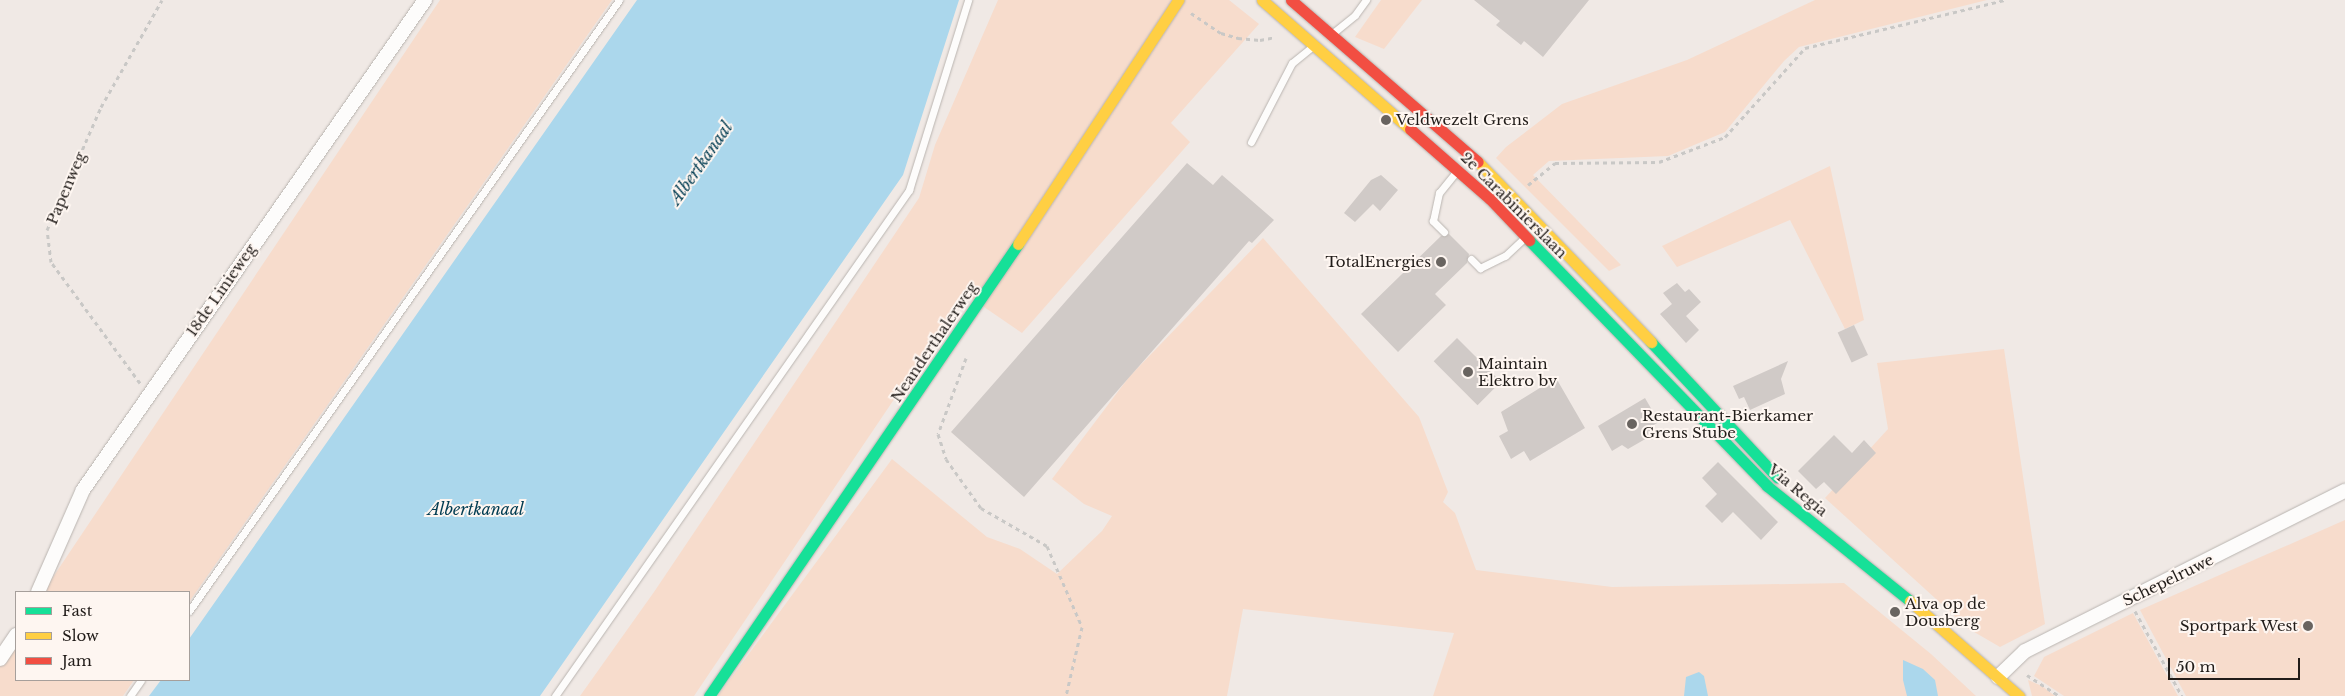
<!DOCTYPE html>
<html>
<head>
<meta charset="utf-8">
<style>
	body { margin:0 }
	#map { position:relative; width:2345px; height:696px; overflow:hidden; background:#f0e9e5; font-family:"Libre Baskerville",serif }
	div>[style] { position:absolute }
	.green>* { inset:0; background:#f7dccc }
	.water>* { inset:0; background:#abd7ec }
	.building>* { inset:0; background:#d0cac7; transform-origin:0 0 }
	.path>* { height:3px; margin-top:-1.5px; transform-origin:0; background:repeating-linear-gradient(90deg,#c9c8c6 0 4px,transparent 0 8px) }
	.roads { filter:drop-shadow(0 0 1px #b9b4b0) drop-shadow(0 0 1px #b9b4b0) }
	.lane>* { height:7px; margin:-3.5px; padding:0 3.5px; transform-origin:3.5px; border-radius:3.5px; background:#fdfcfb }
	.street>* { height:14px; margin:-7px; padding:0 7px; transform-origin:7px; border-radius:7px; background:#fdfcfb }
	.fast>* { height:11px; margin:-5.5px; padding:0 5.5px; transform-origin:5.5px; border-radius:5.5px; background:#16e098 }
	.slow>* { height:11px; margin:-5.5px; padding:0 5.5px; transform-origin:5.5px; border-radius:5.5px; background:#ffcf43 }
	.jam>* { height:11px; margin:-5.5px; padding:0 5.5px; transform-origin:5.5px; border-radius:5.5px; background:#f24e42 }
	.dots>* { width:14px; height:14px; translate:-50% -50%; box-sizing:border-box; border:2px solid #fef6f1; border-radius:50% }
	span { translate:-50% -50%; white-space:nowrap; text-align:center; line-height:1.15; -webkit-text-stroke:4px #fef6f1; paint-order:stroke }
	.poi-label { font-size:15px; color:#211c19 }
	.left { translate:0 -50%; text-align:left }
	.right { translate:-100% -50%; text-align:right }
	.street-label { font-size:15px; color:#211c19 }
	.water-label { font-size:16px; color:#013c52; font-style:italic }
	.legend { position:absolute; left:15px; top:591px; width:175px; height:90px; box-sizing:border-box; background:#fef6f1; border:1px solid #a69f9b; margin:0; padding:6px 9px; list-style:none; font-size:15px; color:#211c19 }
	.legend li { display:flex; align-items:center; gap:10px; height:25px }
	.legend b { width:25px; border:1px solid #a69f9b }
	.scale { position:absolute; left:2168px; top:658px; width:132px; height:22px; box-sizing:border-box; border:2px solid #211c19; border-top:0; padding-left:6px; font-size:15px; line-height:18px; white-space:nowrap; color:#211c19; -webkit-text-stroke:4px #fef6f1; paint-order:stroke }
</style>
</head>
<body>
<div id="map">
	<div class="green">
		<div style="clip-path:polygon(440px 0,612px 0,189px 602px,189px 592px,43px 592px)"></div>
		<div style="clip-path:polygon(998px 0,1229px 0,1259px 24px,1171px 123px,1190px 142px,1022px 333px,965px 294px,694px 696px,580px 696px,654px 592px,919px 198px,935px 145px)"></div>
		<div style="clip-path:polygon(1381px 0,1422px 0,1384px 49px,1355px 37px)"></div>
		<div style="clip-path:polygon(1815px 0,1987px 0,1799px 47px,1784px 61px,1725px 132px,1668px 156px,1549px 161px,1533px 175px,1621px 265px,1609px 271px,1496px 158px,1506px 147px,1562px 104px,1687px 60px)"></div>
		<div style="clip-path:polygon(1830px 166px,1864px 320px,1845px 329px,1790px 220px,1677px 267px,1662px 246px)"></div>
		<div style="clip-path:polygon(1263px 238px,1419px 417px,1448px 492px,1443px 502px,1455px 513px,1476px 570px,1612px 587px,1844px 583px,1931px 654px,1976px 696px,1433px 696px,1454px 633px,1243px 609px,1227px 696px,718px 696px,892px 459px,987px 537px,1020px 549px,1057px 574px,1102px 531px,1112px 516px,1084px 504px,1052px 479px,1129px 377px)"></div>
		<div style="clip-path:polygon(2004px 349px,2045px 624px,2000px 647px,1969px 629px,1825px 498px,1888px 429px,1877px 363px)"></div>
		<div style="clip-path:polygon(2345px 520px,2345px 696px,2186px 696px,2140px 610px)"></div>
		<div style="clip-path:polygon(2133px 613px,2178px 696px,2064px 696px,2034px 676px,2044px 657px)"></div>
		<div style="clip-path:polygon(16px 632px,16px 680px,134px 680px,123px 696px,0 696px,0 656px)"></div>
		<div style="clip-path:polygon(2028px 680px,2042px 686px,2055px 696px,2032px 696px)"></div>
	</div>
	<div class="water">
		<div style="clip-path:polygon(637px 0,959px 0,903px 175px,540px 696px,149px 696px,161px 680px,189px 680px,189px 639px)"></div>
		<div style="clip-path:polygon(1903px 660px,1923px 669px,1935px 680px,1938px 696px,1907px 696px,1903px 680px)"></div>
		<div style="clip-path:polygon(1699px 672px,1704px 676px,1708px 696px,1684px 696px,1686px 677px)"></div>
	</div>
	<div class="building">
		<div style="clip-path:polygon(1474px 0,1589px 0,1543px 57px,1524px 41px,1521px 45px,1496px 25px,1500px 21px)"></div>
		<div style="clip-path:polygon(1187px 163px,1213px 185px,1222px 175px,1274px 220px,1252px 243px,1249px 241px,1024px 497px,951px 432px)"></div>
		<div style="clip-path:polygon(1381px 175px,1398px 190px,1380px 211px,1373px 204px,1355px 222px,1344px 213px,1371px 180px)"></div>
		<div style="clip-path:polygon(1449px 234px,1469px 254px,1467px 263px,1435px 294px,1446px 305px,1398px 352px,1361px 314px,1441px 236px)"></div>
		<div style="clip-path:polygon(1677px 283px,1685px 292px,1689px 289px,1701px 302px,1686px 316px,1699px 330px,1686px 343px,1660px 314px,1672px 304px,1663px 293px)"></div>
		<div style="left:1854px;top:325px;width:33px;height:18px;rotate:65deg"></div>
		<div style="left:1457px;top:338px;width:62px;height:33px;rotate:45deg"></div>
		<div style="clip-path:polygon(1788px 361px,1781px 379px,1785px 394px,1750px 410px,1744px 397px,1739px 399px,1733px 386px)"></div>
		<div style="clip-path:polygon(1556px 378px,1585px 428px,1530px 461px,1524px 451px,1511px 459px,1499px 436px,1508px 431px,1501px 412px)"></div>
		<div style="clip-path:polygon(1645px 398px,1659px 422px,1650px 427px,1654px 434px,1628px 449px,1622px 445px,1612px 451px,1598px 426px)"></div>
		<div style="clip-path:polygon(1834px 435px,1852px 453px,1864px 440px,1876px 453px,1836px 494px,1824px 482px,1816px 489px,1798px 471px)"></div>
		<div style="clip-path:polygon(1718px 462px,1778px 522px,1761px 540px,1733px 512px,1722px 523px,1705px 506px,1717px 494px,1702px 478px)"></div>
	</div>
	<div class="path">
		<div style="left:1191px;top:13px;width:36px;rotate:34deg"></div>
		<div style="left:1221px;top:33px;width:18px;rotate:16deg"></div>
		<div style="left:1238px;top:38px;width:22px;rotate:5deg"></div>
		<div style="left:1260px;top:40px;width:15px;rotate:-11deg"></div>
		<div style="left:1528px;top:185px;width:35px;rotate:-39deg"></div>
		<div style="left:1555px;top:163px;width:104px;rotate:-0.6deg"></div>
		<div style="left:1659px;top:162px;width:71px;rotate:-20.7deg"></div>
		<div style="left:1725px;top:137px;width:120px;rotate:-48deg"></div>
		<div style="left:1805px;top:48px;width:206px;rotate:-13.5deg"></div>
		<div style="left:966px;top:358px;width:81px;rotate:110.2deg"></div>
		<div style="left:938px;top:434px;width:26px;rotate:72deg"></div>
		<div style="left:946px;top:459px;width:60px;rotate:54.5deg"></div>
		<div style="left:981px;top:508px;width:76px;rotate:29.9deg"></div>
		<div style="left:1047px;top:546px;width:88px;rotate:66.6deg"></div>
		<div style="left:1082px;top:627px;width:71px;rotate:103.1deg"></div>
		<div style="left:140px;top:383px;width:150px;rotate:-126.3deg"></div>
		<div style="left:51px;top:262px;width:32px;rotate:-97deg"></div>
		<div style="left:47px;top:230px;width:134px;rotate:-66.3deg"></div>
		<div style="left:101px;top:107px;width:123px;rotate:-60.3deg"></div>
		<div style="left:2135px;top:611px;width:97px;rotate:61.1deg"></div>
		<div style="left:2027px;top:675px;width:38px;rotate:33deg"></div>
	</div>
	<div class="roads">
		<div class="lane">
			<div style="left:1333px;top:33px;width:28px;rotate:-39deg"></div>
			<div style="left:1355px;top:15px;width:19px;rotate:-54deg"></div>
			<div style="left:1251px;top:142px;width:89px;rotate:-62.6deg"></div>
			<div style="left:1292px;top:63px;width:26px;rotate:-39deg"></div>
			<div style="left:1444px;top:232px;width:16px;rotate:-135deg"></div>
			<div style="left:1433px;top:221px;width:29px;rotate:-78deg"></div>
			<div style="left:1439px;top:193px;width:27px;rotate:-51deg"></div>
			<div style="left:1471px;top:259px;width:13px;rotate:45deg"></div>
			<div style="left:1480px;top:268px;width:28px;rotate:-26deg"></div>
			<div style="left:1505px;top:256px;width:26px;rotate:-43deg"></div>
			<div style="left:189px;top:611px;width:747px;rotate:-54.86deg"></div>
			<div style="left:130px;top:696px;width:19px;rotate:-55deg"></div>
			<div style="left:555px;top:696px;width:618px;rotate:-55.02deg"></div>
			<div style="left:909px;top:190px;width:199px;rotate:-72.7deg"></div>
		</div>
		<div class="street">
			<div style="left:38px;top:592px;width:111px;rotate:-66.2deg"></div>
			<div style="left:83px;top:490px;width:598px;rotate:-55.09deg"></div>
			<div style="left:0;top:659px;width:29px;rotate:-56deg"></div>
			<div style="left:1998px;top:677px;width:37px;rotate:-44deg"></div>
			<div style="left:2025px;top:651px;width:358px;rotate:-26.6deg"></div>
		</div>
		<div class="fast">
			<div style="left:1529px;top:240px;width:342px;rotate:45.9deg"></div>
			<div style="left:1767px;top:486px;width:184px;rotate:38.8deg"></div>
			<div style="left:1651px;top:342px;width:185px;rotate:47deg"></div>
			<div style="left:709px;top:696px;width:548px;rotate:-55.64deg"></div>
		</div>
		<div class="slow">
			<div style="left:1262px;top:0;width:196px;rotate:41.1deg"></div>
			<div style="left:1478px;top:162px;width:250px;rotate:46.1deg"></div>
			<div style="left:1018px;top:244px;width:292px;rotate:-56.7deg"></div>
			<div style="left:1910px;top:601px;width:145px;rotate:41.1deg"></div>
		</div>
		<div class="jam">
			<div style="left:1291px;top:0;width:247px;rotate:40.9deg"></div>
			<div style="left:1410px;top:129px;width:106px;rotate:41.2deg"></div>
			<div style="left:1490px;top:199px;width:57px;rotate:46.4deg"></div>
		</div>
	</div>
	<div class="dots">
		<div style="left:1386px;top:120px;background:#696460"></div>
		<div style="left:1441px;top:262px;background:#696460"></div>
		<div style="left:1468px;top:372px;background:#696460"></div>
		<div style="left:1632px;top:424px;background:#696460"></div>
		<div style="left:1895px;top:612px;background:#696460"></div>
		<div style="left:2308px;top:626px;background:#696460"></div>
	</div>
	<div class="poi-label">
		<span class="left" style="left:1396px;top:120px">Veldwezelt Grens</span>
		<span class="right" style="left:1431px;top:262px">TotalEnergies</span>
		<span class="left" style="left:1478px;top:372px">Maintain<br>Elektro bv</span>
		<span class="left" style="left:1642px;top:424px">Restaurant-Bierkamer<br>Grens Stube</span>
		<span class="left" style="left:1905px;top:612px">Alva op de<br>Dousberg</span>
		<span class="right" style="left:2298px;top:626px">Sportpark West</span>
	</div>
	<div class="street-label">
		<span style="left:66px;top:188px;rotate:-67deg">Papenweg</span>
		<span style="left:1514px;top:205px;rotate:45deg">2e Carabinierslaan</span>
		<span style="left:221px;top:290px;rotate:-55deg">18de Linieweg</span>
		<span style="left:934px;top:342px;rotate:-56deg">Neanderthalerweg</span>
		<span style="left:1798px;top:490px;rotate:40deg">Via Regia</span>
		<span style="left:2168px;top:580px;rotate:-26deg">Schepelruwe</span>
	</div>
	<div class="water-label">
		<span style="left:701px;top:163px;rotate:-55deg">Albertkanaal</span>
		<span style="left:476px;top:509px">Albertkanaal</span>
	</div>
	<ul class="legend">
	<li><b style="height:6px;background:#16e098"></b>Fast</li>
	<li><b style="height:6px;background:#ffcf43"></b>Slow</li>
	<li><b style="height:6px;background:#f24e42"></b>Jam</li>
	</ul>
	<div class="scale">50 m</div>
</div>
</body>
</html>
